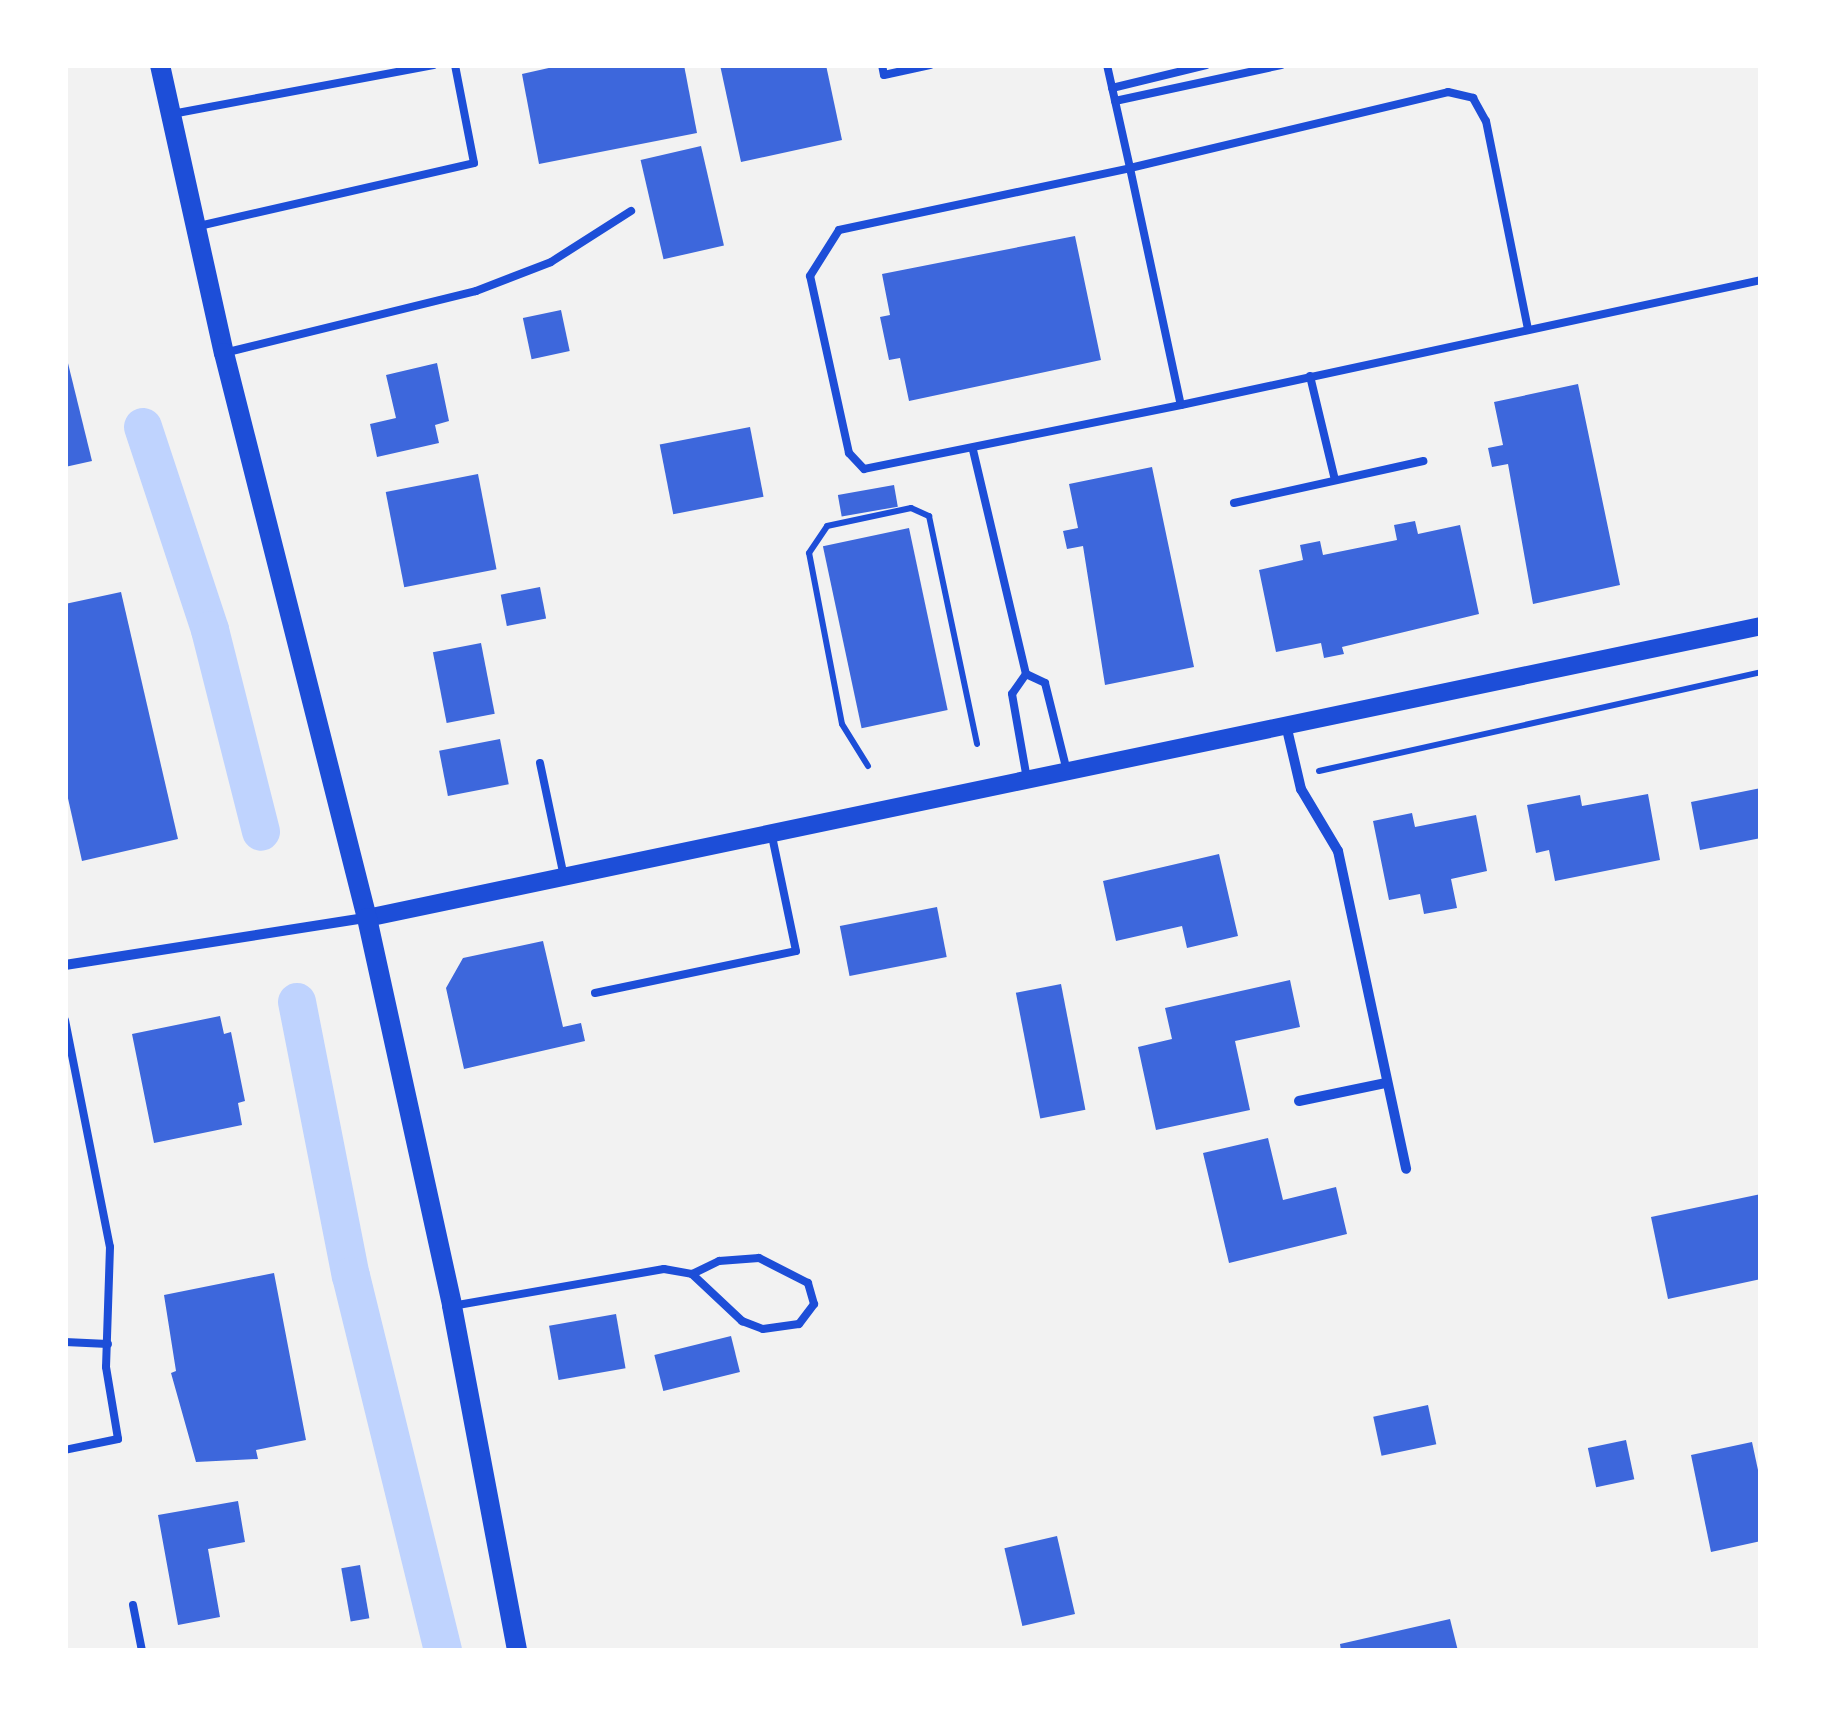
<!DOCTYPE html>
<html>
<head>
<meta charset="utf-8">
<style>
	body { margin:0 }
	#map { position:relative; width:1826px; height:1716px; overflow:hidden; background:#f2f2f2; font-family:"Noto Sans",sans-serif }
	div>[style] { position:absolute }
	.canal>* { height:38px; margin:-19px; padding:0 19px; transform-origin:19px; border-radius:19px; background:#bfd3fe }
	.building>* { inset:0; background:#3d67dc; transform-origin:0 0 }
	.path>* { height:6px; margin:-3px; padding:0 3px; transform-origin:3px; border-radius:3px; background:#1d4ed8 }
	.service>* { height:8px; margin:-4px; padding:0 4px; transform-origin:4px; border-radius:4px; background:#1d4ed8 }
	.minor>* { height:10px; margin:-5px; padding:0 5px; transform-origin:5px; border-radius:5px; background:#1d4ed8 }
	.tertiary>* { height:18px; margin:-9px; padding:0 9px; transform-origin:9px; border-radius:9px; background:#1d4ed8 }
	.secondary>* { height:20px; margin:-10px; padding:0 10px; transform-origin:10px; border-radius:10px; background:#1d4ed8 }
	span { translate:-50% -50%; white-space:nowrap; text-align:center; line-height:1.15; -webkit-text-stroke:9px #fff; paint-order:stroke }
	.frame { position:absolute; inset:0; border:68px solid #fff; pointer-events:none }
</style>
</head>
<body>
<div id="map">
	<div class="canal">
		<div style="left:143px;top:427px;width:214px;rotate:71.7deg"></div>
		<div style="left:210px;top:630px;width:208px;rotate:75.8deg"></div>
		<div style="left:297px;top:1002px;width:279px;rotate:78.9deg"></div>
		<div style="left:351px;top:1276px;width:386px;rotate:76.2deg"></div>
	</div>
	<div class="building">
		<div style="clip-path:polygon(562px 65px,684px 65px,697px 133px,539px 164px,522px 74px)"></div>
		<div style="clip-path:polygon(720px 65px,826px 65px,842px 140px,741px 162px)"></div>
		<div style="left:701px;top:146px;width:102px;height:62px;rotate:77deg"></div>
		<div style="clip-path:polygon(1075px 236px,1101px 360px,909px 401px,900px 358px,889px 360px,880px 317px,890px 315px,882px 274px)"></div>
		<div style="left:561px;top:310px;width:42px;height:39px;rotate:78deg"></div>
		<div style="clip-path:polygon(65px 351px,92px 461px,65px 467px)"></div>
		<div style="clip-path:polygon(437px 363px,449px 421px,435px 425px,439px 443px,377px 457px,370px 424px,396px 418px,386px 375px)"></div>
		<div style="clip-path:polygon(1578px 384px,1620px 585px,1533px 604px,1508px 464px,1492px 467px,1488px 448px,1503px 445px,1494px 402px)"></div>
		<div style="left:750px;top:427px;width:71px;height:92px;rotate:79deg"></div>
		<div style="clip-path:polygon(1152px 467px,1194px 667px,1105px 685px,1083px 546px,1067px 549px,1063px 531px,1078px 528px,1069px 484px)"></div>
		<div style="left:478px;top:474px;width:97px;height:94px;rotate:79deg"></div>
		<div style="left:894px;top:485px;width:22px;height:57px;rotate:80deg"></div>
		<div style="clip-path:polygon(1415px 521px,1418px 534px,1460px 525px,1479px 614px,1342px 647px,1344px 654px,1324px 658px,1321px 643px,1276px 652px,1259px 570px,1303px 560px,1300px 545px,1320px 541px,1323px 555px,1397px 540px,1394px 525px)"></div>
		<div style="left:909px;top:528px;width:186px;height:88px;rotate:78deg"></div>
		<div style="left:540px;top:587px;width:32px;height:40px;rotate:79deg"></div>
		<div style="clip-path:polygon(121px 592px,178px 839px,82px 861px,65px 785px,65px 604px)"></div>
		<div style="left:481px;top:643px;width:72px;height:49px;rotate:79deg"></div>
		<div style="left:500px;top:739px;width:46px;height:62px;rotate:79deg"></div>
		<div style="clip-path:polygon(1761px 788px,1761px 838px,1700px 850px,1691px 802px)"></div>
		<div style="clip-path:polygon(1648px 794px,1660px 860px,1555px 881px,1549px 850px,1536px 853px,1527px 805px,1580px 795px,1582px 806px)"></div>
		<div style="clip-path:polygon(1412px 813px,1415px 827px,1476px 815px,1487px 871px,1451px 879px,1457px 908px,1424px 914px,1420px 894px,1389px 900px,1373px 821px)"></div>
		<div style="clip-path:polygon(1219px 854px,1238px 936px,1187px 948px,1182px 926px,1116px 941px,1103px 881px)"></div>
		<div style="left:937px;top:907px;width:51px;height:99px;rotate:79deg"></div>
		<div style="clip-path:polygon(543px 941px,563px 1027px,581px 1023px,585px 1041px,464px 1069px,446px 988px,463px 958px)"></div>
		<div style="clip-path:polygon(1290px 980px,1300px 1027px,1235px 1041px,1250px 1110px,1156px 1130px,1138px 1047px,1172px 1039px,1165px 1008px)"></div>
		<div style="left:1061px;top:984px;width:128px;height:46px;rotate:79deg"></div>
		<div style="clip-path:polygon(220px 1016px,224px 1034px,231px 1032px,245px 1101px,238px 1103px,242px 1125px,154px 1143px,132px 1034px)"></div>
		<div style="clip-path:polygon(1268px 1138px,1283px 1200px,1336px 1187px,1347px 1234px,1229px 1263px,1203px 1153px)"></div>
		<div style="clip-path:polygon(1761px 1194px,1761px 1279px,1668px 1299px,1651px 1217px)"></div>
		<div style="clip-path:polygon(274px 1273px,306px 1440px,256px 1450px,258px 1459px,196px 1462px,171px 1373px,176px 1371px,164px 1295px)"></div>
		<div style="left:616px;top:1314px;width:55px;height:68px;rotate:80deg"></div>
		<div style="left:731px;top:1336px;width:37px;height:79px;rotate:76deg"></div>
		<div style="left:1428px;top:1405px;width:40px;height:56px;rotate:78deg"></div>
		<div style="left:1626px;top:1440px;width:40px;height:39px;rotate:78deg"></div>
		<div style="clip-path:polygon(1752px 1442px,1761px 1484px,1761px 1541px,1711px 1552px,1691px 1455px)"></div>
		<div style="clip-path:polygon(238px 1501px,245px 1542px,208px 1549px,220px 1617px,178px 1625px,158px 1515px)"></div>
		<div style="left:1057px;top:1536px;width:80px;height:54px;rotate:77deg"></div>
		<div style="left:360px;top:1565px;width:54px;height:19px;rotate:80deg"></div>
		<div style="clip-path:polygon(1450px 1619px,1458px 1651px,1341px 1651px,1340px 1644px)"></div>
	</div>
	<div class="path">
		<div style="left:868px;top:766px;width:49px;rotate:-121.8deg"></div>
		<div style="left:842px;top:724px;width:174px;rotate:-100.9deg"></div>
		<div style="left:809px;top:553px;width:32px;rotate:-56deg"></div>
		<div style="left:827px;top:526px;width:86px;rotate:-12.1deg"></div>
		<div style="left:911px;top:508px;width:20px;rotate:24deg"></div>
		<div style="left:929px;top:516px;width:233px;rotate:78.1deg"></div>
		<div style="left:1319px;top:771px;width:453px;rotate:-12.6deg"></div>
	</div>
	<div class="service">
		<div style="left:882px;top:65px;width:10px;rotate:79deg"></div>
		<div style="left:884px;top:75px;width:47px;rotate:-12.3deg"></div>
		<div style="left:1107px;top:65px;width:106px;rotate:77.4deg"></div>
		<div style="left:1130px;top:168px;width:242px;rotate:77.9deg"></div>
		<div style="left:1181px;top:405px;width:323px;rotate:168.6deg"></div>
		<div style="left:864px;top:469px;width:22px;rotate:-133deg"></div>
		<div style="left:849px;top:453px;width:181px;rotate:-102.4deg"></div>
		<div style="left:810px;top:276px;width:54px;rotate:-57.8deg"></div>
		<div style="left:839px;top:230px;width:298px;rotate:-12deg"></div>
		<div style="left:1130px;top:168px;width:327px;rotate:-13.4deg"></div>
		<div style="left:1448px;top:92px;width:26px;rotate:13deg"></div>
		<div style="left:1473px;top:98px;width:26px;rotate:61deg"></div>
		<div style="left:1486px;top:121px;width:212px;rotate:78.6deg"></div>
		<div style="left:1112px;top:88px;width:97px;rotate:-13.7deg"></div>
		<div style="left:1115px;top:101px;width:170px;rotate:-12.2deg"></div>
		<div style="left:172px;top:114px;width:266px;rotate:-10.6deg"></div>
		<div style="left:199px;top:226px;width:282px;rotate:-12.9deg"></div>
		<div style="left:474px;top:163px;width:100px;rotate:-101deg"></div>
		<div style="left:228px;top:352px;width:255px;rotate:-13.8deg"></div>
		<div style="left:476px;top:291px;width:80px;rotate:-21.1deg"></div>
		<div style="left:551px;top:262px;width:95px;rotate:-32.5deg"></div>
		<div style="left:1310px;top:376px;width:107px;rotate:76.5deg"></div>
		<div style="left:1181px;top:405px;width:593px;rotate:-12.16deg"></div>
		<div style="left:973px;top:450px;width:230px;rotate:76.7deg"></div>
		<div style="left:1234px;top:503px;width:194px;rotate:-12.5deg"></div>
		<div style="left:1026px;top:674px;width:21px;rotate:25deg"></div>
		<div style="left:1045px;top:683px;width:91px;rotate:76deg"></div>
		<div style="left:1026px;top:674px;width:24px;rotate:125deg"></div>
		<div style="left:1012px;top:694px;width:86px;rotate:80deg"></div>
		<div style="left:540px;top:763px;width:116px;rotate:78.1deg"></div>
		<div style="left:595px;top:993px;width:205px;rotate:-11.8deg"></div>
		<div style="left:796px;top:951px;width:117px;rotate:-101.8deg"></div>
		<div style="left:65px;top:1020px;width:231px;rotate:78.8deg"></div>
		<div style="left:110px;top:1247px;width:120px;rotate:91.9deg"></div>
		<div style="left:106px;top:1367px;width:73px;rotate:80.5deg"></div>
		<div style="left:118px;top:1439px;width:54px;rotate:168.3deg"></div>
		<div style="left:452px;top:1306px;width:215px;rotate:-9.9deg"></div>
		<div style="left:664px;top:1269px;width:28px;rotate:10deg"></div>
		<div style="left:692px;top:1274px;width:69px;rotate:43.2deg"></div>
		<div style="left:742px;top:1321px;width:22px;rotate:21deg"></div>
		<div style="left:763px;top:1329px;width:36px;rotate:-8deg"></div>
		<div style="left:799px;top:1324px;width:25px;rotate:-53deg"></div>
		<div style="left:814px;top:1304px;width:22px;rotate:-106deg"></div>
		<div style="left:808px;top:1283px;width:55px;rotate:-153deg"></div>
		<div style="left:759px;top:1258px;width:40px;rotate:175.7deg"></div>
		<div style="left:719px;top:1261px;width:30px;rotate:154deg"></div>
		<div style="left:65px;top:1342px;width:43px;rotate:2.7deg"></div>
		<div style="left:133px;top:1605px;width:47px;rotate:78.9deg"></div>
	</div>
	<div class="minor">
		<div style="left:1287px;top:729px;width:62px;rotate:76.9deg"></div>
		<div style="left:1301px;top:789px;width:72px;rotate:59.2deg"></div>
		<div style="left:1338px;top:851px;width:325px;rotate:77.9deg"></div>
		<div style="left:65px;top:965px;width:305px;rotate:-8.9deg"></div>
		<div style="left:1299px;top:1101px;width:89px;rotate:-11.7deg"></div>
	</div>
	<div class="tertiary">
		<div style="left:367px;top:918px;width:1424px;rotate:-11.83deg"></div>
	</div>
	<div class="secondary">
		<div style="left:160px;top:65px;width:295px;rotate:77.5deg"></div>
		<div style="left:224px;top:353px;width:583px;rotate:75.8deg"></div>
		<div style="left:367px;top:918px;width:397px;rotate:77.6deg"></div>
		<div style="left:452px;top:1306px;width:351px;rotate:79.3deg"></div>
	</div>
	<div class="frame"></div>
</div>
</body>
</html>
